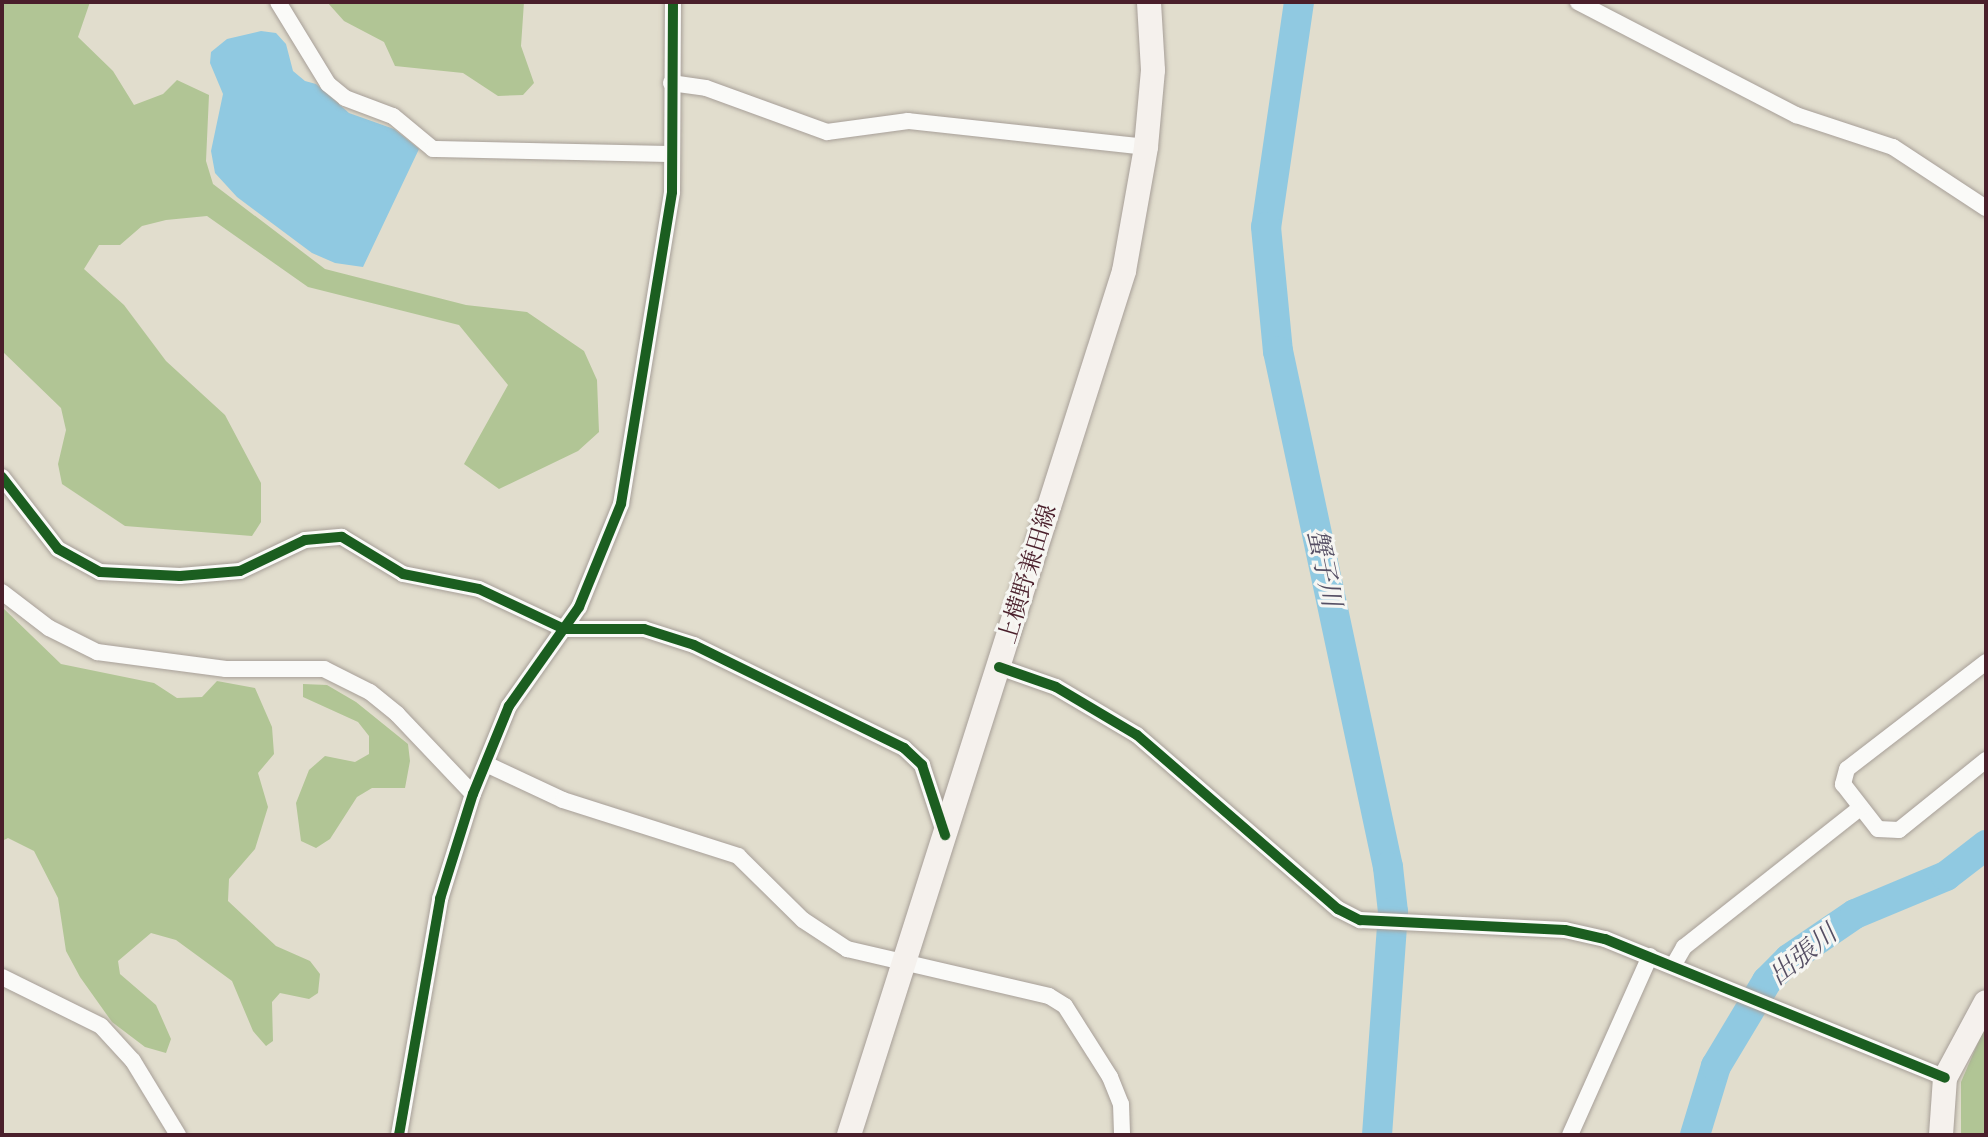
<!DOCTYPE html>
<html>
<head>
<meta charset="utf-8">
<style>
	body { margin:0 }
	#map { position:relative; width:1988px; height:1137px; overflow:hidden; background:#e1ddcd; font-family:Alegreya,"Noto Serif JP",serif }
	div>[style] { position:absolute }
	.forest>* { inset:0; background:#b1c595 }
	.water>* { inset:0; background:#90c9e1 }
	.river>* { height:30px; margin:-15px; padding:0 15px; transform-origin:15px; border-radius:15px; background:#90c9e1 }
	.roads { filter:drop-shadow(0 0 2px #a79f98) drop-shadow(0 0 2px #a79f98) }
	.minor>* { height:16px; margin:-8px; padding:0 8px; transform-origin:8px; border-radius:8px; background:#fafaf8 }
	.secondary>* { height:24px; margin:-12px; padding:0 12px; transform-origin:12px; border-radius:12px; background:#f5f1ed }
	.cycleway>* { height:10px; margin:-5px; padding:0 5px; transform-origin:5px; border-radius:5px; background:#1b5e20 }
	span { translate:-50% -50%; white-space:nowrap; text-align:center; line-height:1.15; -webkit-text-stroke:6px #f6f6f2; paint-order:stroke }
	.street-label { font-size:24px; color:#4a1f2b }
	.water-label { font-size:26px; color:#554f64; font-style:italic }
	.frame { position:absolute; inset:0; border:4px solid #4a1f2b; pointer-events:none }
</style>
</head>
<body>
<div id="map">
	<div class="forest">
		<div style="clip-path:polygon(2px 2px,90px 2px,78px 37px,113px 71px,134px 105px,163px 94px,177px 80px,209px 95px,206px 161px,213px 184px,325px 269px,466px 305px,527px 312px,584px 351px,597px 380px,599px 432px,578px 451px,499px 489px,464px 464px,508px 385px,459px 325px,308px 287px,207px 216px,166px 220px,142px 226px,120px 245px,99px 245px,84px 269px,124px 305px,166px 361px,225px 415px,261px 483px,261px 522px,252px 536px,125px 526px,62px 484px,58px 464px,66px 430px,61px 408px,2px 351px)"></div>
		<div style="clip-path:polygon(327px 2px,524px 2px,521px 46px,534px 83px,523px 95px,498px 96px,463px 73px,395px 66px,384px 42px,344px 21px)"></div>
		<div style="clip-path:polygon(2px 607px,61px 664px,154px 683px,177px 698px,202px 697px,217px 681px,255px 688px,272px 727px,274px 754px,258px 773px,268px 807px,255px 849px,229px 879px,228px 901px,276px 946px,310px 961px,320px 974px,318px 993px,309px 999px,280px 993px,272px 1002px,273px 1041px,266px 1046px,253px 1031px,232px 981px,176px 940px,151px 933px,118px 961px,120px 974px,156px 1005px,171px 1039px,166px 1053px,145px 1047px,112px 1022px,80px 977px,66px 951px,58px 898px,34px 851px,8px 838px,2px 841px)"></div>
		<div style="clip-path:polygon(303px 684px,327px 685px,356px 702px,408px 744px,410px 761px,405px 788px,372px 788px,357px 797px,330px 839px,316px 848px,301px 841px,296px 803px,309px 770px,325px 756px,355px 762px,369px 754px,369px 736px,358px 722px,303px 697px)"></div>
		<div style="clip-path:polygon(1986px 1024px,1986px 1135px,1961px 1135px,1961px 1082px)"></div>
	</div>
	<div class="water">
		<div style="clip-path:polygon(261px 31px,276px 33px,286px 44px,293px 71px,305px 81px,316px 84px,349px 113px,394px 129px,419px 149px,363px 267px,335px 263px,312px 253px,237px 197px,215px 173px,211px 151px,223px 94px,210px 63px,211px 52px,227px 39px)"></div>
	</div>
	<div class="river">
		<div style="left:1299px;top:2px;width:227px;rotate:98.3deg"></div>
		<div style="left:1266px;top:227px;width:125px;rotate:84.5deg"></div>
		<div style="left:1278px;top:351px;width:528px;rotate:77.97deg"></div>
		<div style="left:1388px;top:867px;width:45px;rotate:83.7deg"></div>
		<div style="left:1393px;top:912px;width:224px;rotate:94.1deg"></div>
		<div style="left:1695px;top:1135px;width:72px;rotate:-73.1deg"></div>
		<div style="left:1716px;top:1066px;width:99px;rotate:-59deg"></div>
		<div style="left:1767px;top:981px;width:31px;rotate:-45deg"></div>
		<div style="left:1789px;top:959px;width:80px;rotate:-34.3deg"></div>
		<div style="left:1855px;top:914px;width:99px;rotate:-22.7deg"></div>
		<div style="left:1946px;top:876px;width:51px;rotate:-37.8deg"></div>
	</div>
	<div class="roads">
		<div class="minor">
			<div style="left:278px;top:2px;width:96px;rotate:58.6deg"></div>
			<div style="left:328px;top:84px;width:22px;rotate:39deg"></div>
			<div style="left:345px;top:98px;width:51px;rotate:20.6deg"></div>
			<div style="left:393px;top:116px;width:52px;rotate:39.5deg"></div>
			<div style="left:433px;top:149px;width:239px;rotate:1.2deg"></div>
			<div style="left:1578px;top:2px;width:246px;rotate:27.4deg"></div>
			<div style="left:1796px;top:115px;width:102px;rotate:18.3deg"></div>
			<div style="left:1893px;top:147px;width:111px;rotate:33.3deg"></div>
			<div style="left:671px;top:83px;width:35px;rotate:8deg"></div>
			<div style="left:706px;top:88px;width:129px;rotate:20deg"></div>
			<div style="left:827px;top:132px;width:82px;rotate:-7.7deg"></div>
			<div style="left:908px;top:121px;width:239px;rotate:6.2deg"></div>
			<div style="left:2px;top:477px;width:91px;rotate:52.1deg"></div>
			<div style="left:58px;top:549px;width:48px;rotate:28.7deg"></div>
			<div style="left:100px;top:572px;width:80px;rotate:2.9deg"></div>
			<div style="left:180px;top:576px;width:60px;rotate:-4.8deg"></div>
			<div style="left:240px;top:571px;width:72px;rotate:-25.5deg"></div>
			<div style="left:305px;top:540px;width:37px;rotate:-5deg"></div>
			<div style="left:342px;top:537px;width:71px;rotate:31.2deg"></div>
			<div style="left:403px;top:574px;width:77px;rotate:11.2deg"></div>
			<div style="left:479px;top:589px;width:94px;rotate:25.2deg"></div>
			<div style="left:564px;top:629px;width:80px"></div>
			<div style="left:644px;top:629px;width:52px;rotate:17.7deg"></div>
			<div style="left:694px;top:645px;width:234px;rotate:26.1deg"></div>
			<div style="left:904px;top:748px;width:25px;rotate:43deg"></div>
			<div style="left:922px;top:765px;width:74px;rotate:71.8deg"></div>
			<div style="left:2px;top:592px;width:59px;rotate:37.5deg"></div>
			<div style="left:49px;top:628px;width:54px;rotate:26.6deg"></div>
			<div style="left:97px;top:652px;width:130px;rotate:7.5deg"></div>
			<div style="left:226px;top:669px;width:98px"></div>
			<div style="left:324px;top:669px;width:51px;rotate:26.6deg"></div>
			<div style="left:370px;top:692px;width:35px;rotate:39deg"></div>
			<div style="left:397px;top:714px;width:110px;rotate:46.5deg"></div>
			<div style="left:1986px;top:662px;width:175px;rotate:142.4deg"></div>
			<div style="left:1847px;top:769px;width:16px;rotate:105deg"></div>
			<div style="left:1843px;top:784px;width:57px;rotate:52.1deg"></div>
			<div style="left:1878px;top:829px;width:21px;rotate:3deg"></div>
			<div style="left:1899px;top:830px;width:112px;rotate:-38.8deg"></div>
			<div style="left:999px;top:667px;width:60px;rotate:19.3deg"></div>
			<div style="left:1056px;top:687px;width:94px;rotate:30.7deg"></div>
			<div style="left:1137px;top:735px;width:266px;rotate:40.9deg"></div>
			<div style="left:1338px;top:909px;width:25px;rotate:27deg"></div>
			<div style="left:1360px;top:920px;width:205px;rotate:2.8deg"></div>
			<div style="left:1565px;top:930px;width:41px;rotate:12.7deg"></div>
			<div style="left:1605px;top:939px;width:367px;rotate:22.2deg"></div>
			<div style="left:486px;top:764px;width:85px;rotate:25.1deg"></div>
			<div style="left:563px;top:800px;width:184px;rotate:17.7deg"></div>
			<div style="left:738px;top:856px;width:91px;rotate:44.6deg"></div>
			<div style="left:803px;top:920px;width:53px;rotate:33.4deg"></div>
			<div style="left:847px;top:949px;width:207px;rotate:13.1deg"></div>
			<div style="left:1049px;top:996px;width:19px;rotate:32deg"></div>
			<div style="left:1065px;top:1006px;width:84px;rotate:57.6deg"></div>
			<div style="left:1110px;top:1077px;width:29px;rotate:68deg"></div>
			<div style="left:1121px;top:1104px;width:31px;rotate:88deg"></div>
			<div style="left:1673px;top:966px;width:22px;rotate:-60deg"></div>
			<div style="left:1684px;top:947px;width:224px;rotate:-38.3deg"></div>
			<div style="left:2px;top:977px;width:110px;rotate:26.3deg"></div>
			<div style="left:101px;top:1026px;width:47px;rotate:47.6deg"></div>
			<div style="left:133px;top:1061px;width:87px;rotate:58.7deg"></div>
			<div style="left:399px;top:1135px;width:240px;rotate:-80.1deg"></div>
			<div style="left:440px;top:899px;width:110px;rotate:-72.6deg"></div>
			<div style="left:473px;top:794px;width:95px;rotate:-67.8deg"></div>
			<div style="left:509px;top:706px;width:121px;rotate:-54.7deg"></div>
			<div style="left:579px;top:607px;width:111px;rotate:-67.8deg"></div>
			<div style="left:621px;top:504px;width:316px;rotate:-80.7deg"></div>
			<div style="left:672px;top:192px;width:190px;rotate:-89.7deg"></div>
			<div style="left:1570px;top:1135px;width:196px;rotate:-65.9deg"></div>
		</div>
		<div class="secondary">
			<div style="left:849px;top:1135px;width:907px;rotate:-72.34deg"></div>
			<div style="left:1124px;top:271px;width:126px;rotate:-79.9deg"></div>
			<div style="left:1146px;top:147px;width:77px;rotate:-84.8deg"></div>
			<div style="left:1153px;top:70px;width:68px;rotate:-93.4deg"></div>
			<div style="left:1941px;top:1135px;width:57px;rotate:-86deg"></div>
			<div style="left:1945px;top:1078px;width:86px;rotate:-61.7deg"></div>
		</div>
	</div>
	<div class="cycleway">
		<div style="left:2px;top:477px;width:91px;rotate:52.1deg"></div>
		<div style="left:58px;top:549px;width:48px;rotate:28.7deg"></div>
		<div style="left:100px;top:572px;width:80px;rotate:2.9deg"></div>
		<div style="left:180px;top:576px;width:60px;rotate:-4.8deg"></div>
		<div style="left:240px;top:571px;width:72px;rotate:-25.5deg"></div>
		<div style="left:305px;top:540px;width:37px;rotate:-5deg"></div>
		<div style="left:342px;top:537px;width:71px;rotate:31.2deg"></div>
		<div style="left:403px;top:574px;width:77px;rotate:11.2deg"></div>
		<div style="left:479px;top:589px;width:94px;rotate:25.2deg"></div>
		<div style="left:564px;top:629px;width:80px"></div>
		<div style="left:644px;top:629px;width:52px;rotate:17.7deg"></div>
		<div style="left:694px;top:645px;width:234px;rotate:26.1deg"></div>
		<div style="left:904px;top:748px;width:25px;rotate:43deg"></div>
		<div style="left:922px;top:765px;width:74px;rotate:71.8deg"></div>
		<div style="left:999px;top:667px;width:60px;rotate:19.3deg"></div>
		<div style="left:1056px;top:687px;width:94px;rotate:30.7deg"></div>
		<div style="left:1137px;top:735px;width:266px;rotate:40.9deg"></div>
		<div style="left:1338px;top:909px;width:25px;rotate:27deg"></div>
		<div style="left:1360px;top:920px;width:205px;rotate:2.8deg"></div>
		<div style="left:1565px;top:930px;width:41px;rotate:12.7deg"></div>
		<div style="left:1605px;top:939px;width:367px;rotate:22.2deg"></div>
		<div style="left:399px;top:1135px;width:240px;rotate:-80.1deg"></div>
		<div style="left:440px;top:899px;width:110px;rotate:-72.6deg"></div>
		<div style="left:473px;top:794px;width:95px;rotate:-67.8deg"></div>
		<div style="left:509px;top:706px;width:121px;rotate:-54.7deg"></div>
		<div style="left:579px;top:607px;width:111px;rotate:-67.8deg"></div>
		<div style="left:621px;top:504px;width:316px;rotate:-80.7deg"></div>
		<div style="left:672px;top:192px;width:190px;rotate:-89.7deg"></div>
	</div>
	<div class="street-label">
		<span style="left:1028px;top:574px;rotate:-73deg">上横野兼田線</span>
	</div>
	<div class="water-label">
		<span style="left:1324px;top:568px;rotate:78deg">蟹子川</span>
		<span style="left:1803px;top:955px;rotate:-39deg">出張川</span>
	</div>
	<div class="frame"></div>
</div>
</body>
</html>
